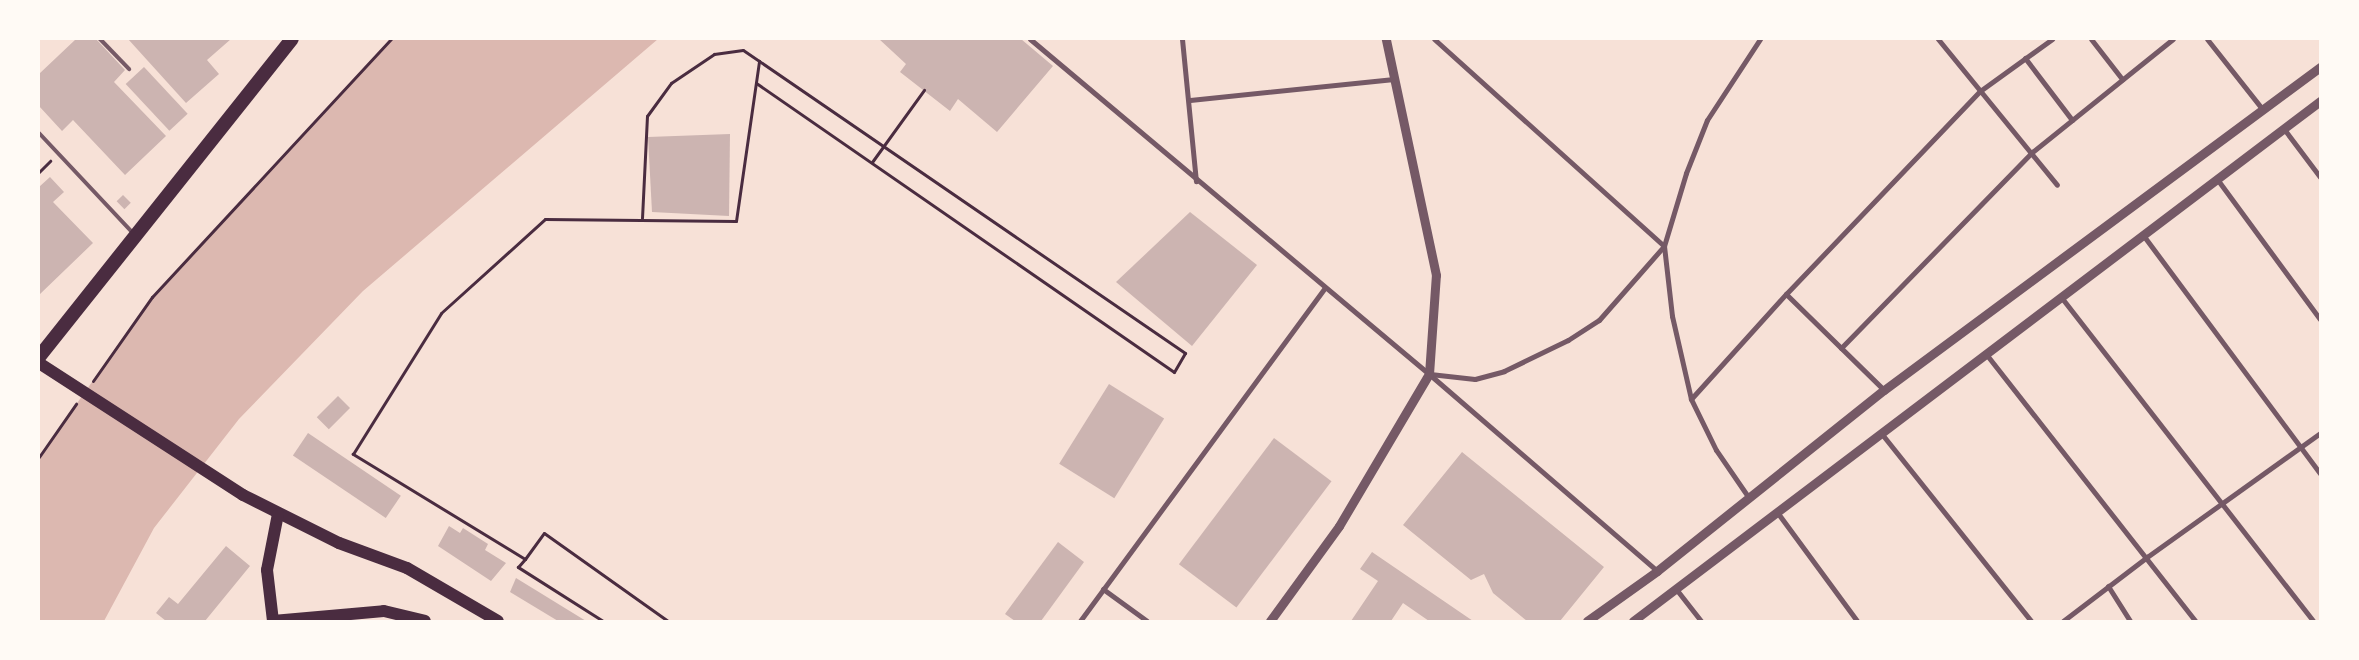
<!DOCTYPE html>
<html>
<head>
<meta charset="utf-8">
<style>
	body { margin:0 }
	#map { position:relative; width:2359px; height:660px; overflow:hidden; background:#f7e1d7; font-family:"Asap Condensed",sans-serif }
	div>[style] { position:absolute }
	.water>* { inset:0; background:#dcb8b0 }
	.building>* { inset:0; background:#ccb4b1; transform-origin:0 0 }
	.path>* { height:3px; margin:-1.5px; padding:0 1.5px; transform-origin:1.5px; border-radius:1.5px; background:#4a2c40 }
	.service>* { height:4px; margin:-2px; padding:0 2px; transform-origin:2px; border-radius:2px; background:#755966 }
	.minor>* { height:5px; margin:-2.5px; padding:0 2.5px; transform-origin:2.5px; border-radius:2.5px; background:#755966 }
	.tertiary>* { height:9px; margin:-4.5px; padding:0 4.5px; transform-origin:4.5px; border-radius:4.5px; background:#755966 }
	.primary>* { height:12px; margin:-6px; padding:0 6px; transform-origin:6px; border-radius:6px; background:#4a2c40 }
	.trunk>* { height:14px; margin:-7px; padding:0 7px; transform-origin:7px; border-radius:7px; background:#4a2c40 }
	span { translate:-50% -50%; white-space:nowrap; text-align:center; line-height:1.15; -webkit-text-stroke:4px #fffaf5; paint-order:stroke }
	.frame { position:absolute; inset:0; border:40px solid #fffaf5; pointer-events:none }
</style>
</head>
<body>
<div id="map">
	<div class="water">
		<div style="clip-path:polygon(391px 39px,658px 39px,363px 291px,239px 419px,154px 528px,104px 621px,39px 621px,39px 457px,152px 297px)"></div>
	</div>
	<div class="building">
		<div style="clip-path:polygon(76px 39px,96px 39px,125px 70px,114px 82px,166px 136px,125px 175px,73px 120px,62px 131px,39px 106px,39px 74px)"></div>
		<div style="clip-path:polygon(128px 39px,231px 39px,207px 60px,219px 74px,186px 103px)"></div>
		<div style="clip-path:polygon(879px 39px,1021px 39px,1053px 66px,997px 132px,958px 99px,950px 111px,900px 72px,906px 64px)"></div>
		<div style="left:144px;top:67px;width:64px;height:25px;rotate:47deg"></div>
		<div style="clip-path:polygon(730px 134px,729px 216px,652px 212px,648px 137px)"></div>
		<div style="clip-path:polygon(50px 177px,64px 192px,53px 202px,93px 243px,39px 295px,39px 187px)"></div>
		<div style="left:123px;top:195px;width:11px;height:9px;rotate:45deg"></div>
		<div style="clip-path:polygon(1190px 212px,1257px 265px,1192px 346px,1116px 282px)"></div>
		<div style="left:1109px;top:384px;width:65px;height:94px;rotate:32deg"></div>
		<div style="left:338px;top:396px;width:17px;height:30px;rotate:45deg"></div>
		<div style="left:308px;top:433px;width:112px;height:27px;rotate:34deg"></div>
		<div style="left:1274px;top:438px;width:72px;height:158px;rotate:37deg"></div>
		<div style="clip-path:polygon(1462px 452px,1604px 567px,1560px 621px,1527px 621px,1493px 593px,1484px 574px,1471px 580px,1403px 525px)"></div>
		<div style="clip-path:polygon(449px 526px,460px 533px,463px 528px,488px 544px,485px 550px,506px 563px,491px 581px,438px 546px)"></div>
		<div style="clip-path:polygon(1058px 542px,1084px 562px,1041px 621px,1015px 621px,1005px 614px)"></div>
		<div style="clip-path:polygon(226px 546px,250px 566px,205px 621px,166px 621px,156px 613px,169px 597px,178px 604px)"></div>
		<div style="clip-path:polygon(1372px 552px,1473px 621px,1429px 621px,1403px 603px,1391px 621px,1351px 621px,1378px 581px,1360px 569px)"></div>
		<div style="clip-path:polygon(516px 578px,586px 621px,558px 621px,510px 592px)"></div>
	</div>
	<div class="path">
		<div style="left:872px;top:162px;width:89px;rotate:-54.2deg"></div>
		<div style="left:39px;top:172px;width:16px;rotate:-45deg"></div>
		<div style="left:642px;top:218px;width:102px;rotate:-87.2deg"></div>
		<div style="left:647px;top:116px;width:41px;rotate:-54deg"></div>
		<div style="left:671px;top:83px;width:52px;rotate:-34deg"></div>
		<div style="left:714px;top:54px;width:29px;rotate:-8deg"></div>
		<div style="left:743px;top:50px;width:536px;rotate:34.43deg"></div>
		<div style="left:1185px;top:353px;width:22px;rotate:120deg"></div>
		<div style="left:1174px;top:372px;width:508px;rotate:-145.34deg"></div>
		<div style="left:93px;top:381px;width:103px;rotate:-54.9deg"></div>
		<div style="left:152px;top:297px;width:352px;rotate:-47.2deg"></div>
		<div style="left:39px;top:457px;width:65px;rotate:-55.1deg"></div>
		<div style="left:525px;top:559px;width:32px;rotate:-54deg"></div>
		<div style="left:544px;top:533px;width:152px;rotate:35.4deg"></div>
		<div style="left:603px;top:621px;width:101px;rotate:-147.6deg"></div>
		<div style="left:518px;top:567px;width:11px;rotate:-49deg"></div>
		<div style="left:525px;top:559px;width:202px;rotate:-148.6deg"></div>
		<div style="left:353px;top:454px;width:166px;rotate:-58deg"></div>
		<div style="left:441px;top:313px;width:140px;rotate:-42.1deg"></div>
		<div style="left:545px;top:219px;width:191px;rotate:0.6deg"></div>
		<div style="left:736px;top:221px;width:162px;rotate:-81.8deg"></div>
	</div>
	<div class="service">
		<div style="left:100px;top:39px;width:42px;rotate:46deg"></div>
		<div style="left:39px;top:133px;width:137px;rotate:46.8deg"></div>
	</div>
	<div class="minor">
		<div style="left:1030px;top:39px;width:521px;rotate:40.02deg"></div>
		<div style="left:1429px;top:374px;width:301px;rotate:40.8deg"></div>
		<div style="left:1182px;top:39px;width:143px;rotate:84.4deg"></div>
		<div style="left:1938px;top:39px;width:188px;rotate:50.8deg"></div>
		<div style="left:2091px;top:39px;width:51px;rotate:52.2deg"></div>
		<div style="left:2207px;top:39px;width:90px;rotate:51.7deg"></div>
		<div style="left:2025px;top:58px;width:78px;rotate:52.8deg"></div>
		<div style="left:1190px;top:100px;width:205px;rotate:-5.9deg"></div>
		<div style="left:2284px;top:129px;width:60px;rotate:53.1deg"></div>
		<div style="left:2217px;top:179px;width:174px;rotate:53.7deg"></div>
		<div style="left:2143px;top:235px;width:297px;rotate:53.4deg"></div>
		<div style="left:1786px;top:294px;width:137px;rotate:44.4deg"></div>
		<div style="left:2061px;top:297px;width:410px;rotate:52.1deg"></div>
		<div style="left:1841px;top:348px;width:272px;rotate:-45.7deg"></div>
		<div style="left:2031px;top:153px;width:182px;rotate:-38.8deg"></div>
		<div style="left:1986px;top:354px;width:339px;rotate:51.9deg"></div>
		<div style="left:1430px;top:374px;width:45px;rotate:6.3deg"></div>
		<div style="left:1475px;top:379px;width:30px;rotate:-15deg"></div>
		<div style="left:1504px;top:371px;width:71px;rotate:-25.8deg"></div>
		<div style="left:1568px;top:340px;width:37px;rotate:-33deg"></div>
		<div style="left:1599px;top:320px;width:98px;rotate:-48.7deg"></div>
		<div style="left:1664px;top:246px;width:309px;rotate:-138deg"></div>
		<div style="left:1691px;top:399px;width:142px;rotate:-47.9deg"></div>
		<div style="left:1786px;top:294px;width:281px;rotate:-46.3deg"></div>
		<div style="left:1980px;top:91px;width:89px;rotate:-35.8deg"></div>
		<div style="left:1881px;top:433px;width:241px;rotate:51.4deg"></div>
		<div style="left:1749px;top:498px;width:58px;rotate:-124.5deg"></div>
		<div style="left:1716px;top:450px;width:57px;rotate:-116.1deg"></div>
		<div style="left:1691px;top:399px;width:85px;rotate:-102.9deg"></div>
		<div style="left:1672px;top:316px;width:70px;rotate:-96.5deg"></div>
		<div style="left:1664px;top:246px;width:76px;rotate:-73.2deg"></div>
		<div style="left:1686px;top:173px;width:57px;rotate:-68.4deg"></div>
		<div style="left:1707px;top:120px;width:97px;rotate:-56.8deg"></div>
		<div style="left:1777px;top:512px;width:135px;rotate:53.7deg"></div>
		<div style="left:2108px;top:586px;width:41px;rotate:57.8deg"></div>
		<div style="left:1103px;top:589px;width:54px;rotate:36deg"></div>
		<div style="left:1676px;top:589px;width:41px;rotate:52deg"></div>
		<div style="left:1080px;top:621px;width:413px;rotate:-53.7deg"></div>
		<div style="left:2063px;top:621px;width:106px;rotate:-37.3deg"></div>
		<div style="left:2147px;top:557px;width:213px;rotate:-35.6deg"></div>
	</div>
	<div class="tertiary">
		<div style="left:1270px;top:621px;width:117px;rotate:-54deg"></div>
		<div style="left:1339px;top:526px;width:177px;rotate:-59.4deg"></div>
		<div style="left:1429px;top:374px;width:99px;rotate:-86deg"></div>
		<div style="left:1436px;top:275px;width:241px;rotate:-102deg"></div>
		<div style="left:1587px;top:621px;width:86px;rotate:-35.5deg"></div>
		<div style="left:1657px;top:571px;width:290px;rotate:-38.6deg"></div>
		<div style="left:1884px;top:390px;width:543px;rotate:-36.53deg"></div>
		<div style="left:1633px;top:621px;width:862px;rotate:-37.12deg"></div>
	</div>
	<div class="primary">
		<div style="left:39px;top:363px;width:243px;rotate:32.9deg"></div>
		<div style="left:243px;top:495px;width:107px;rotate:26.6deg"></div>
		<div style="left:339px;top:543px;width:72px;rotate:20.2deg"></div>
		<div style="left:407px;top:568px;width:105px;rotate:30.2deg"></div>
		<div style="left:278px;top:514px;width:57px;rotate:101.1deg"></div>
		<div style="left:267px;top:570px;width:51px;rotate:83.3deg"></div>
		<div style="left:273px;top:621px;width:111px;rotate:-5.1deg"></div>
		<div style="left:384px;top:611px;width:42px;rotate:13.7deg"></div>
	</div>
	<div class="trunk">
		<div style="left:39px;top:357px;width:406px;rotate:-51.5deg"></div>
	</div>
	<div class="frame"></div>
</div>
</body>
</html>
